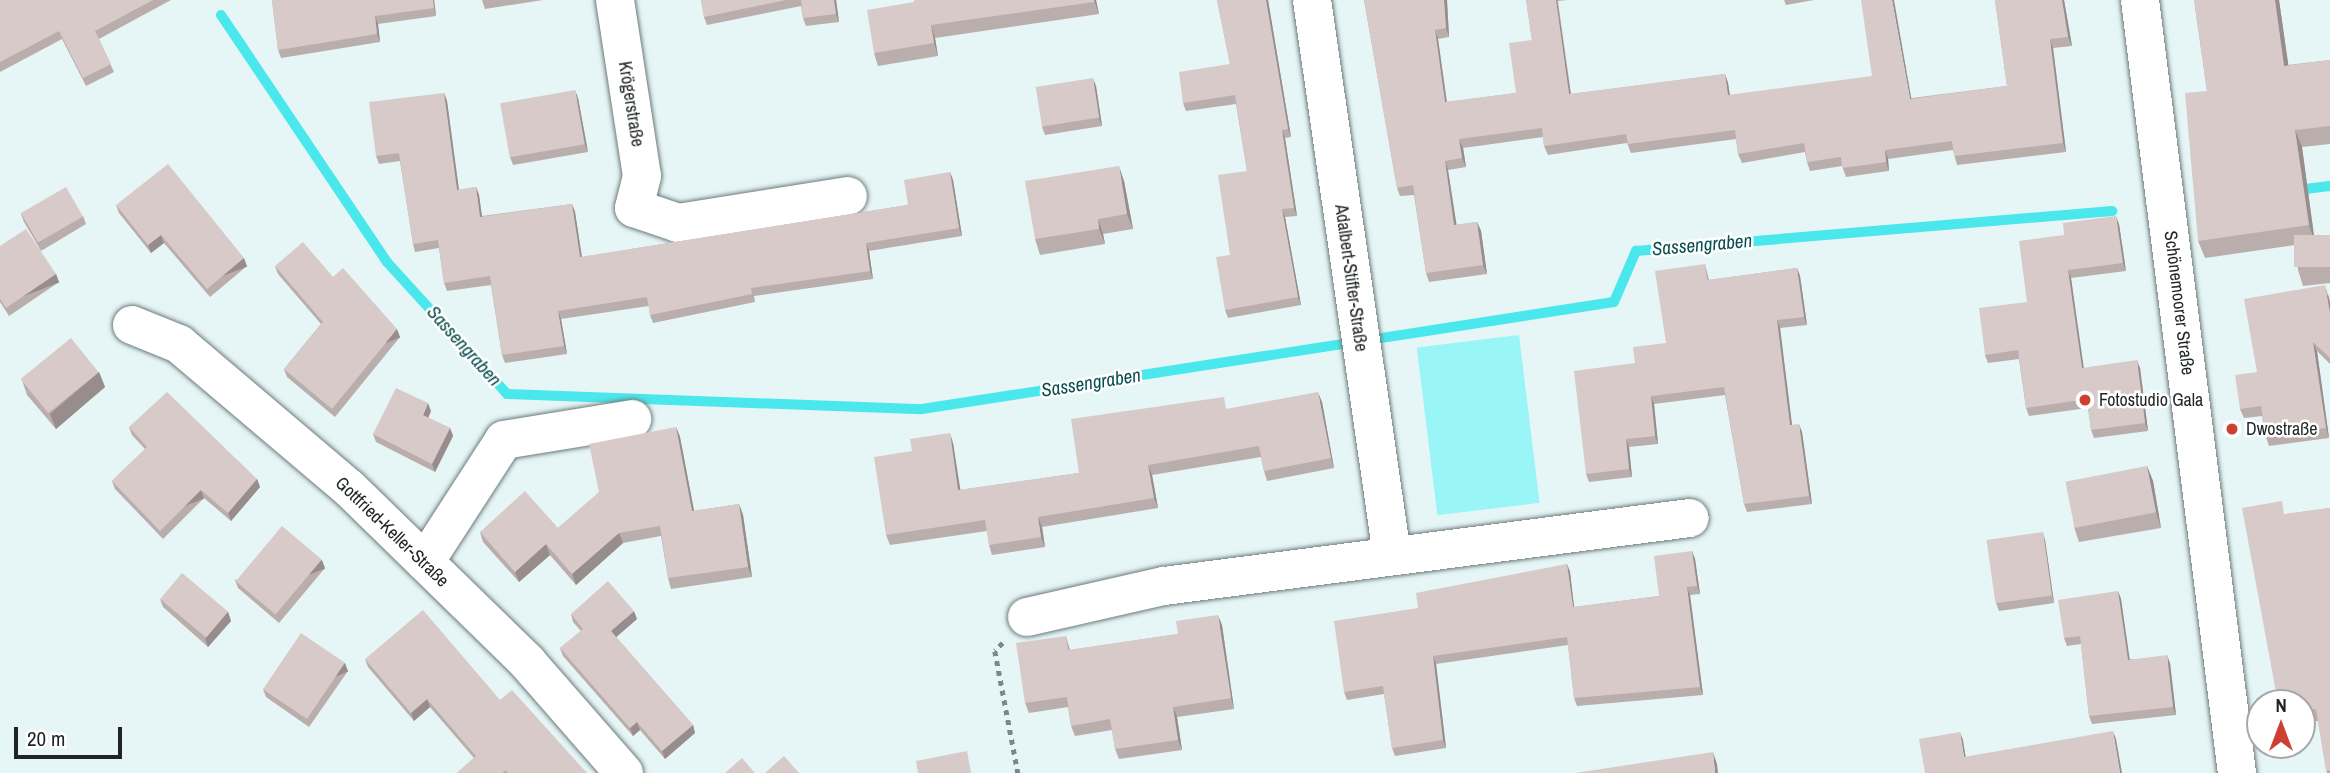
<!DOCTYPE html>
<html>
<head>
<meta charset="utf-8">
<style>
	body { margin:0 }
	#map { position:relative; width:2330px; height:773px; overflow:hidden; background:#e6f5f6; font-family:"Archivo Narrow",sans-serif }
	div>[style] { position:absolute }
	.green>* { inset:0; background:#9af5f8; transform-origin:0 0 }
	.stream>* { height:10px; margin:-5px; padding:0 5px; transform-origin:5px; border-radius:5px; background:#4ae7ec }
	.path>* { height:4.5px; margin-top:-2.25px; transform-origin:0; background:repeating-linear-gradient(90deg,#7e8788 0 5px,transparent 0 10px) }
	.roads { filter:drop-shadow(0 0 2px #6d7b7b) drop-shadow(0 0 2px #6d7b7b) }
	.minor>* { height:38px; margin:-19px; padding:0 19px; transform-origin:19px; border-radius:19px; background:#fff }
	.wall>* { inset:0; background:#baaeac }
	.shaded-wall>* { inset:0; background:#978d8c; transform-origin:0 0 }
	.building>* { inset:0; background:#d8cac8; transform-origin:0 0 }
	.dots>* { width:19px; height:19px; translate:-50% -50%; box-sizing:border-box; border:4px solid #fff; border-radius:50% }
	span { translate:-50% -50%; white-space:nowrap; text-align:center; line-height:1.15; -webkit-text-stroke:5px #fff; paint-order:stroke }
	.street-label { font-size:18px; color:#1f2425 }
	.poi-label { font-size:18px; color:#1f2425 }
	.left { translate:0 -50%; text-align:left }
	.water-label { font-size:19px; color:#084e51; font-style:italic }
	.north { position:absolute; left:2246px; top:689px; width:70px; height:70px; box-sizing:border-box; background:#fff; border:2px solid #a5a7a8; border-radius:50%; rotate:0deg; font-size:19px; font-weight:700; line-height:28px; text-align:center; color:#1f2425 }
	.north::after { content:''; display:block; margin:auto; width:24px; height:32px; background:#cd4031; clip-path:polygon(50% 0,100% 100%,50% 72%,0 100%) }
	.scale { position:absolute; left:14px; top:727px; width:108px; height:32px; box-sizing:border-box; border:4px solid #1f2425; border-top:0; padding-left:9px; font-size:21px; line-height:24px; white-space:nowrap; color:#1f2425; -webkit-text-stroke:5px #fff; paint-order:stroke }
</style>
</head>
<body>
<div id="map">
	<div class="green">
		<div style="left:1519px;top:335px;width:169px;height:103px;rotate:83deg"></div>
	</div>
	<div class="stream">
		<div style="left:221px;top:15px;width:298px;rotate:56.1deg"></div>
		<div style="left:387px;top:262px;width:178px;rotate:47.7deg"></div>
		<div style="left:507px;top:394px;width:415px;rotate:2.1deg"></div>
		<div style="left:922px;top:409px;width:700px;rotate:-8.79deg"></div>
		<div style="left:1614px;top:302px;width:56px;rotate:-66.7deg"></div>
		<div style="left:1636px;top:251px;width:478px;rotate:-4.8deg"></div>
		<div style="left:2297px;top:190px;width:33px;rotate:-7deg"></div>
	</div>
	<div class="path">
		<div style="left:1003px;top:643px;width:11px;rotate:135deg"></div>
		<div style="left:995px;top:651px;width:124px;rotate:79.3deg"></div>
	</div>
	<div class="roads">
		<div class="minor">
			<div style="left:615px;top:0;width:178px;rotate:81.3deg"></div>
			<div style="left:642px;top:176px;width:33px;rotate:104deg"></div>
			<div style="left:634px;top:208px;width:46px;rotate:18.8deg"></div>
			<div style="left:678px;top:223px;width:172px;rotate:-9deg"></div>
			<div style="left:1312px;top:0;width:562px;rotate:81.81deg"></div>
			<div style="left:2140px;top:0;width:779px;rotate:82.85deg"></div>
			<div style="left:132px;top:325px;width:51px;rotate:22deg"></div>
			<div style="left:179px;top:344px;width:224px;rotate:40.3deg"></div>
			<div style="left:350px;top:489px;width:249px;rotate:44.3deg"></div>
			<div style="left:528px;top:663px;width:146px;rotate:48.9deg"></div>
			<div style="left:425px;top:562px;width:145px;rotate:-57.1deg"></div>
			<div style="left:504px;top:440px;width:130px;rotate:-9.3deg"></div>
			<div style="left:1027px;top:617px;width:140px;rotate:-12.8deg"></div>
			<div style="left:1164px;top:586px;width:530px;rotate:-7.37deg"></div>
		</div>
	</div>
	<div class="wall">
		<div style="clip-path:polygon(0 0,171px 0,99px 39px,114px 72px,86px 86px,62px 39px,0 72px)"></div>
		<div style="clip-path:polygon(272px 0,434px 0,436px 16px,378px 24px,380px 42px,281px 58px,278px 50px)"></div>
		<div style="clip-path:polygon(482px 0,543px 0,485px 9px)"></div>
		<div style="clip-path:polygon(701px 0,836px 0,839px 22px,806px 26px,803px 18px,801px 6px,707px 25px,704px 17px)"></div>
		<div style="clip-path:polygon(914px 0,1096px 0,1099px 14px,935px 38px,938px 56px,878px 66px,874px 53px,914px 2px)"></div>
		<div style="clip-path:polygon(1217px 0,1268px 0,1291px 137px,1285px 138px,1297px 216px,1285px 217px,1301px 305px,1228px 318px,1225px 310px,1230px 255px,1247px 171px,1236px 104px,1186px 111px,1183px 103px,1230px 64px)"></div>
		<div style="clip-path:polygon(1364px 0,1447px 0,1449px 37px,1438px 39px,1447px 102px,1516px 93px,1532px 40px,1526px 0,1567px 0,1558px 1px,1571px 94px,1725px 74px,1728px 83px,1730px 95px,1912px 98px,2007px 86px,1995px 0,2064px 0,2072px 46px,2053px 48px,2066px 152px,1957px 165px,1953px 150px,1888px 159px,1889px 171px,1846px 177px,1842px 166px,1810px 171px,1807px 162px,1805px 152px,1742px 163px,1738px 154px,1736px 139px,1631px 153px,1627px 143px,1548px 155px,1544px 146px,1543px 137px,1463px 148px,1466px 167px,1448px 170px,1456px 225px,1477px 222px,1481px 231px,1487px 274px,1429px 282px,1426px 273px,1414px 195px,1400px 196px,1397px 188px)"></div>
		<div style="clip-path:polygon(1784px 0,1814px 0,1786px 5px)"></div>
		<div style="clip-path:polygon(2194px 0,2279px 0,2288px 65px,2330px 60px,2330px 144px,2302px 147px,2314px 236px,2330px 235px,2330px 283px,2303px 286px,2298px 270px,2295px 245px,2205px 258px,2198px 241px,2207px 91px)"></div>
		<div style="clip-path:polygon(1096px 86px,1102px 126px,1045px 135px,1042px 127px)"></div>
		<div style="clip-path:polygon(444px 93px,447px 101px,459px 190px,476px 187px,479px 195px,482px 216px,572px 204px,575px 212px,582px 257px,908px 205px,950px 172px,953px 180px,962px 236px,869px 251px,873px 279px,754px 296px,755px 302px,653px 323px,650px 315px,649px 306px,561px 319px,567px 354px,505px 363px,502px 355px,491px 285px,447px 291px,444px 283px,439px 248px,415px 252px,413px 244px,400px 161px,379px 164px,376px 156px)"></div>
		<div style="clip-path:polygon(578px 98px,588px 152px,513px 165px,510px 157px)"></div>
		<div style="clip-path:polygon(1124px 181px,1133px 229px,1103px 234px,1105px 244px,1040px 255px,1035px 239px)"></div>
		<div style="clip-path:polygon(116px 205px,247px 266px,210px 297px,164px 243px,151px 253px,119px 213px)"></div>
		<div style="clip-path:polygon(21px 214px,83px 216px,86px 224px,41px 251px,24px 222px)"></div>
		<div style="clip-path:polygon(2119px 224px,2126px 271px,2071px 278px,2083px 368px,2140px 368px,2148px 431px,2094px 438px,2091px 430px,2088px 408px,2029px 416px,2026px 408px,2019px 359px,1988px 363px,1985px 355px,2027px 302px)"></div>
		<div style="clip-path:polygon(0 246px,56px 274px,59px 282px,9px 316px,0 302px)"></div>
		<div style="clip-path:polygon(1705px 264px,1709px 280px,1797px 268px,1800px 276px,1807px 325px,1780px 328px,1792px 425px,1802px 432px,1812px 504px,1747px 512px,1744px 504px,1725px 395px,1654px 404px,1658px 444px,1629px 447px,1632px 477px,1589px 482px,1586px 474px,1635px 363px,1666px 343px)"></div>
		<div style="clip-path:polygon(275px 266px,333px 277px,400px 337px,335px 417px,287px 377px,284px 369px,321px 324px,278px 274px)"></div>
		<div style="clip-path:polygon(2329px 295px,2330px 303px,2330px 364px,2317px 351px,2329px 438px,2269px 446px,2266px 437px,2262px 416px,2244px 418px,2240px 409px,2257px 372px)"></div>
		<div style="clip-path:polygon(99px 372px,105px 387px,56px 429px,27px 395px,22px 380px)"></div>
		<div style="clip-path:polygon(1322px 402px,1334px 468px,1267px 481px,1264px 471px,1261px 457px,1152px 475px,1158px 508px,1042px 527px,1045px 547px,992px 555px,989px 545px,987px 531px,890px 545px,886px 535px,912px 451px,953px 443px,960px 490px,1079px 473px,1228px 409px)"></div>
		<div style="clip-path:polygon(431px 411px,428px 418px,450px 428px,453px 436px,435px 472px,376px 442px,373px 434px)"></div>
		<div style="clip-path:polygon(129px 427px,257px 479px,260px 487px,231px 521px,204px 498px,163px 539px,115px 489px,112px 481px,145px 449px,132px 435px)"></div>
		<div style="clip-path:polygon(676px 427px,680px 437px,694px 511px,739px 504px,743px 515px,752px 577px,671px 589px,668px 578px,661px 536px,623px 543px,576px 585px,550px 555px,519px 582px,483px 542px,480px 532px,558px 528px)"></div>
		<div style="clip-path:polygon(2147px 466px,2153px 481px,2161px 528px,2079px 542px,2074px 527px)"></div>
		<div style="clip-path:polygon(2330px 508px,2330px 773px,2327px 773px,2318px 721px,2302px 723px,2302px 703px,2287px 514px)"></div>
		<div style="clip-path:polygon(2045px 540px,2054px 603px,1999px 611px,1996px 603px)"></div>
		<div style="clip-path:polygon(1692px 551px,1695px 559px,1700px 594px,1690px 595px,1703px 695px,1577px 706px,1574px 698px,1568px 645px,1436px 664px,1446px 748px,1395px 756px,1392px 748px,1384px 694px,1347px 700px,1344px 692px,1418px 608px,1567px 564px,1570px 572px,1574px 607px,1659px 596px)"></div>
		<div style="clip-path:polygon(325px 568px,279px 623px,238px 588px,235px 580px)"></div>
		<div style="clip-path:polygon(2118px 591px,2121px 599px,2129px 659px,2170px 663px,2176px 715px,2092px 724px,2089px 716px,2081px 644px,2067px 646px,2064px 638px)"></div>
		<div style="clip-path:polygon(160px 599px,228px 612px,231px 621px,208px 647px,163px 607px)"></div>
		<div style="clip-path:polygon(571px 614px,637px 619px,616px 637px,693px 725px,695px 733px,665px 759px,640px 730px,633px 736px,563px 656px,560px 648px,581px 631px,573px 622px)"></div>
		<div style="clip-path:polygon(1222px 625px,1234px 709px,1177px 717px,1182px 750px,1119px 759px,1115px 749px,1112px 730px,1075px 736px,1071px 726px,1068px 707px,1029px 713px,1025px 703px,1066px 636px,1070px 650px,1178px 634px)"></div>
		<div style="clip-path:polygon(365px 659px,500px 700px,587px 773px,457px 773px,474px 758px,430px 707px,414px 721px,368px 667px)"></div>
		<div style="clip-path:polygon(348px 671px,309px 727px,266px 697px,263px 689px)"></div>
	</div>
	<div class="shaded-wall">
		<div style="clip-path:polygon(433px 0,434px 0,436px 16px,434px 8px)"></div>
		<div style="clip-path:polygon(834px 0,836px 0,839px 22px,836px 14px)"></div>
		<div style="clip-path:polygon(1094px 0,1096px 0,1099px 14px)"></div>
		<div style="clip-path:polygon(1266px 0,1268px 0,1291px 137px,1288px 129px)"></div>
		<div style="clip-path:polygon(1444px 0,1447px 0,1449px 37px,1446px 28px)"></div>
		<div style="clip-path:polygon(1556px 0,1557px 0,1572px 103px,1569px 94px)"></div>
		<div style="clip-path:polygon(1892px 0,1894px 0,1913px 108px,1910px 99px)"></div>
		<div style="clip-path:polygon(2062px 0,2064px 0,2072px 46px,2068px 37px)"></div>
		<div style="clip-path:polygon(2275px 0,2279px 0,2291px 83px,2284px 66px)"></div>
		<div style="clip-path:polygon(375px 16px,378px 24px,380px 42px,377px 34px)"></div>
		<div style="clip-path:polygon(931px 25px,935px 38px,938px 56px,934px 43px)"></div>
		<div style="clip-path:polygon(1435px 30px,1438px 39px,1448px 111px,1445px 102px)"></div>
		<div style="clip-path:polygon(2050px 39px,2053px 48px,2066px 152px,2063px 143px)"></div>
		<div style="clip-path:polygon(1725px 74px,1728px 83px,1731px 104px,1728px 95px)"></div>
		<div style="clip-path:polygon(1093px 78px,1096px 86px,1102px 126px,1099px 118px)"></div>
		<div style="clip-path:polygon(575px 90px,578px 98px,588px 152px,585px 144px)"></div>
		<div style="clip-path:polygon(444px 93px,447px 101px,460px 198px,457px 190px)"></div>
		<div style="clip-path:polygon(1282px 130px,1285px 138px,1297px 216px,1294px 208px)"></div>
		<div style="clip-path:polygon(2295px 130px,2302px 147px,2315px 243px,2309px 225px)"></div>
		<div style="clip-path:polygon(1459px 139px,1463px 148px,1466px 167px,1462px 158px)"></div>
		<div style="clip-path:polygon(1885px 150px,1888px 159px,1889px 171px,1886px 162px)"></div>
		<div style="clip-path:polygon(1445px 161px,1448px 170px,1458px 234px,1454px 225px)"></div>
		<div style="clip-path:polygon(1119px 166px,1124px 181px,1133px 229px,1127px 214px)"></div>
		<div style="clip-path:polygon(950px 172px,953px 180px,962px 236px,959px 228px)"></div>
		<div style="clip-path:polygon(476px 187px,479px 195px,483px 225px,480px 217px)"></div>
		<div style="clip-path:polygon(572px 204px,575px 212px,583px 265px,580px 257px)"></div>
		<div style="clip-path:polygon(1282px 209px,1285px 217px,1301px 305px,1298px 297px)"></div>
		<div style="clip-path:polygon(2116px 216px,2119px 224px,2126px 271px,2123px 263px)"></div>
		<div style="clip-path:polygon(1098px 219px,1103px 234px,1105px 244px,1099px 229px)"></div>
		<div style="clip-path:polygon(1477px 222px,1481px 231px,1487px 274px,1483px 265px)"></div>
		<div style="clip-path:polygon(161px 235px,164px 243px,151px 253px,148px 245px)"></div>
		<div style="clip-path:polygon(866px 243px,869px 251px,873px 279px,870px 271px)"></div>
		<div style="left:244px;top:258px;width:9px;height:48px;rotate:69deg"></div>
		<div style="clip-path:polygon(1797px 268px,1800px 276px,1807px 325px,1804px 317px)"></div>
		<div style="clip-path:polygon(2068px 270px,2071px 278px,2085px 376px,2082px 368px)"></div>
		<div style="left:56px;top:274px;width:9px;height:60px;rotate:69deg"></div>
		<div style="clip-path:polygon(2325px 285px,2330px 303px,2330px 313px)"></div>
		<div style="clip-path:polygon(558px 311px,561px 319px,567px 354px,564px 346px)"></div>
		<div style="clip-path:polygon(1777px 320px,1780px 328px,1793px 433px,1790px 425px)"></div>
		<div style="left:397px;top:329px;width:9px;height:103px;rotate:69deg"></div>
		<div style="clip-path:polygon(2313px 342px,2317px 351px,2329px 438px,2326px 428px)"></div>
		<div style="clip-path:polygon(2137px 360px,2140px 368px,2148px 431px,2145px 423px)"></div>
		<div style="clip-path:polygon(99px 372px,105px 387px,56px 429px,50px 414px)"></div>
		<div style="clip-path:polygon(1318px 392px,1322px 402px,1334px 468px,1331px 458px)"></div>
		<div style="clip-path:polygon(1651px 396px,1654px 404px,1658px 444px,1655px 436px)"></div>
		<div style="clip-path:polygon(428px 403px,431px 411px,426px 423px,423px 415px)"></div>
		<div style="clip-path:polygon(1799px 424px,1802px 432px,1812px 504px,1809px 496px)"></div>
		<div style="clip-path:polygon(676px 427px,680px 437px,696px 521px,692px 511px)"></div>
		<div style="clip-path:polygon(450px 428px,453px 436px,435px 472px,432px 464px)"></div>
		<div style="clip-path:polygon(950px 433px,953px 443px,962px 500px,958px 490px)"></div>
		<div style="clip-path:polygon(1626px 439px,1629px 447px,1632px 477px,1629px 469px)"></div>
		<div style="clip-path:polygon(1148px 465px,1152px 475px,1158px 508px,1154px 498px)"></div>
		<div style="clip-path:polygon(2147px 466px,2153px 481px,2161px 528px,2156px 512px)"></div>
		<div style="clip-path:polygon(257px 479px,260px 487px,231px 521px,228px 513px)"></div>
		<div style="left:201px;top:490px;width:9px;height:58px;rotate:69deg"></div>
		<div style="clip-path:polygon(739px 504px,743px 515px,752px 577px,748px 567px)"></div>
		<div style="clip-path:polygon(1038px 517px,1042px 527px,1045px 547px,1041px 537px)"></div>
		<div style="clip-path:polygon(2043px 532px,2045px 540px,2054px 603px,2052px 595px)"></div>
		<div style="clip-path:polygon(619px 533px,623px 543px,576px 585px,572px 574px)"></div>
		<div style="clip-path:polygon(546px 544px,550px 555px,519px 582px,515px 572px)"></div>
		<div style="clip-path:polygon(1692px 551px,1695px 559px,1700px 594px,1697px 586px)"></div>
		<div style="left:322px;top:560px;width:9px;height:72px;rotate:69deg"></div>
		<div style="clip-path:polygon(1567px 564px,1570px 572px,1575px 615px,1573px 607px)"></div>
		<div style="clip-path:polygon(1687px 587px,1690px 595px,1703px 695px,1700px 687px)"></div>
		<div style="clip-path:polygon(2118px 591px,2121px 599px,2131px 668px,2128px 660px)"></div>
		<div style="clip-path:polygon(634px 611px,637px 619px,614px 639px,611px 631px)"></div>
		<div style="clip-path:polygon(228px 612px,231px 621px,208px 647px,205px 639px)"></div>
		<div style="clip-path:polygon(1218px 615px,1222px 625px,1234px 709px,1231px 698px)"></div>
		<div style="clip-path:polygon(2167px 655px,2170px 663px,2176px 715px,2173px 707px)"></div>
		<div style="clip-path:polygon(1433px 656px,1436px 664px,1446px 748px,1443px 740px)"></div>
		<div style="left:345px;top:663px;width:9px;height:68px;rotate:69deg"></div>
		<div style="clip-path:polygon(427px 699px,430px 707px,414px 721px,411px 713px)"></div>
		<div style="clip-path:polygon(1173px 707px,1177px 717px,1182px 750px,1178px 740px)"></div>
		<div style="clip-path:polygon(637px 722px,640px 730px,633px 736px,630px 728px)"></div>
		<div style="clip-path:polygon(693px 725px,695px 733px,665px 759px,662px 751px)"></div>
		<div style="clip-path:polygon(2113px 731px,2116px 739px,2122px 773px,2120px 773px)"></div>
		<div style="clip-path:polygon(1960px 732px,1963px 740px,1967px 765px,1964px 757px)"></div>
		<div style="clip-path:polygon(1713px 752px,1717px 764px,1718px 773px,1715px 773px)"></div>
	</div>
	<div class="building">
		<div style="clip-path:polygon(0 0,153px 0,95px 31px,111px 64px,83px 78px,59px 31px,0 62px)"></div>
		<div style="clip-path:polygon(272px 0,433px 0,434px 8px,375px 16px,377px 34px,278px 50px)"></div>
		<div style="clip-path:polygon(701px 0,786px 0,704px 17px)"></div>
		<div style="clip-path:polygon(801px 0,834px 0,836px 14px,803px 18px)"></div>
		<div style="clip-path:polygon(914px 0,1094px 0,1094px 2px,931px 25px,934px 43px,874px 53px,867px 10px,914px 2px)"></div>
		<div style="clip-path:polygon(1217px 0,1266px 0,1288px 129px,1282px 130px,1294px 208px,1282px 209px,1298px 297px,1225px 310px,1216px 257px,1230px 255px,1218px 175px,1247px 171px,1235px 95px,1183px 103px,1179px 72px,1230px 64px)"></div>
		<div style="clip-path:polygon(1364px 0,1444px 0,1446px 28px,1435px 30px,1445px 102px,1516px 93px,1509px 43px,1532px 40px,1526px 0,1556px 0,1569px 94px,1725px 74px,1728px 95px,1872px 76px,1861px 0,1892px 0,1910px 99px,2007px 86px,1995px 0,2062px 0,2068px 37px,2050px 39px,2063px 143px,1954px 156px,1952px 141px,1885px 150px,1886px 162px,1842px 168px,1841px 157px,1807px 162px,1804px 143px,1738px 154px,1735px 130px,1628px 144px,1626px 134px,1544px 146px,1542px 128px,1459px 139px,1462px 158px,1445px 161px,1454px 225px,1477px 222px,1483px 265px,1426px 273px,1413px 185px,1397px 188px)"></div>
		<div style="clip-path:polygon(2194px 0,2275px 0,2284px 66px,2330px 60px,2330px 126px,2295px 130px,2309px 225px,2198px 241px,2185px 93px,2207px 91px)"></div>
		<div style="left:1093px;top:78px;width:40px;height:58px;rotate:81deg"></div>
		<div style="left:575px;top:90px;width:55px;height:76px;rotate:80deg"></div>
		<div style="clip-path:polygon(444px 93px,457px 190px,476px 187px,480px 217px,572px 204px,580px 257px,908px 205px,904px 180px,950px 172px,959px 228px,866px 243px,870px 271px,751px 288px,752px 294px,650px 315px,647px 297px,558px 311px,564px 346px,502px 355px,490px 276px,444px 283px,438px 240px,413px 244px,399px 153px,376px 156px,369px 102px)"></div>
		<div style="clip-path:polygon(168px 164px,244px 258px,207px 289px,161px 235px,148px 245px,116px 205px)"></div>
		<div style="clip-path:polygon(1119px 166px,1127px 214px,1098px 219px,1099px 229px,1035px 239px,1025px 181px)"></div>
		<div style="left:66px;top:187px;width:34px;height:52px;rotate:60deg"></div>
		<div style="clip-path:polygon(2116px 216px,2123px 263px,2068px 270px,2082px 368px,2137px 360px,2145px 423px,2091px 430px,2087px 399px,2026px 408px,2018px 350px,1985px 355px,1979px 308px,2027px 302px,2019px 241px,2064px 235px,2063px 223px)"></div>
		<div style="clip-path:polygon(26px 229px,56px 274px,6px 308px,0 299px,0 246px)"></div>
		<div style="left:2330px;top:235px;width:32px;height:36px;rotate:90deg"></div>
		<div style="clip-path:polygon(303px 242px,333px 277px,343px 268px,397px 329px,332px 409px,284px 369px,323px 322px,275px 266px)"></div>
		<div style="clip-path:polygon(1705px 264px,1707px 280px,1797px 268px,1804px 317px,1777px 320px,1790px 425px,1799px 424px,1809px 496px,1744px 504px,1724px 387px,1651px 396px,1655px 436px,1626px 439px,1629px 469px,1586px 474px,1574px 371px,1635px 363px,1633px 347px,1666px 343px,1655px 271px)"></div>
		<div style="clip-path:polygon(2325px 285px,2330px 313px,2330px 358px,2313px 342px,2326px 428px,2266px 437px,2261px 406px,2240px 409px,2235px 375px,2257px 372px,2244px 299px)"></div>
		<div style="left:71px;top:338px;width:44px;height:65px;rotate:51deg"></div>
		<div style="clip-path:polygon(396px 388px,428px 403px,423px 415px,450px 428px,432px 464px,373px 434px)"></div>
		<div style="clip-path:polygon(167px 392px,257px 479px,228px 513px,201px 490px,160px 531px,112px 481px,147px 447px,129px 427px)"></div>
		<div style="clip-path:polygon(1318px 392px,1331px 458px,1264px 471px,1259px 446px,1148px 465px,1154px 498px,1038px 517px,1041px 537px,989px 545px,985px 520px,886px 535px,874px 457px,912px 451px,910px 439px,950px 433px,958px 490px,1079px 473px,1071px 419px,1224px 397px,1226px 409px)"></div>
		<div style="clip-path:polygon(676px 427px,692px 511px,739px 504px,748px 567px,668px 578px,660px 526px,619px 533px,572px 574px,546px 544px,515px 572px,480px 532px,525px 491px,558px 528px,599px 492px,589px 444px)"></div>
		<div style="left:2147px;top:466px;width:47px;height:83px;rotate:79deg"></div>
		<div style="clip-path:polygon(2282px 501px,2284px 514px,2330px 508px,2330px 770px,2326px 771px,2316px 709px,2302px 711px,2302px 703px,2278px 703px,2242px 508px)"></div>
		<div style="left:282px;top:526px;width:52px;height:72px;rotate:40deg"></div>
		<div style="left:2043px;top:532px;width:64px;height:57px;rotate:82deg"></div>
		<div style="clip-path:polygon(1692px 551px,1697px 586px,1687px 587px,1700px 687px,1574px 698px,1567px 637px,1433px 656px,1443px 740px,1392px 748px,1383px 686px,1344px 692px,1334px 621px,1418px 608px,1416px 593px,1567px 564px,1573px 607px,1659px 596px,1654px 556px)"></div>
		<div style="left:182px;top:573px;width:60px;height:34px;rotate:40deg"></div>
		<div style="clip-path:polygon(608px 581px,634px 611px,611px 631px,693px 725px,662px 751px,637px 722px,630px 728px,560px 648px,583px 629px,571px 614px)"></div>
		<div style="clip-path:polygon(2118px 591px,2128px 660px,2167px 655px,2173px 707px,2089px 716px,2080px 636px,2064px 638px,2058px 600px)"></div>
		<div style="clip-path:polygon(423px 610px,500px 700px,512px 690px,587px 773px,508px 773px,506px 770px,502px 773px,457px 773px,476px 756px,427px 699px,411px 713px,365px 659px)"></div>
		<div style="clip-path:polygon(1218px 615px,1231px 698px,1173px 707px,1178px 740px,1115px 749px,1110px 719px,1071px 726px,1067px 697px,1025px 703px,1016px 643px,1066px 636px,1068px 650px,1178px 634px,1176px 621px)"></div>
		<div style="left:301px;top:633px;width:53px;height:68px;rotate:34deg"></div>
		<div style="clip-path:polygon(2113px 731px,2120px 773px,1925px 773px,1919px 739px,1960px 732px,1964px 757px)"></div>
		<div style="clip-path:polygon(967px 751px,971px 773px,918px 773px,916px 761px)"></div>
		<div style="clip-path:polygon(1713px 752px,1715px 773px,1575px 773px)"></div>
		<div style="clip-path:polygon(784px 756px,799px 773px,765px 773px)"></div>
		<div style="clip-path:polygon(742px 758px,755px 773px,725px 773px)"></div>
	</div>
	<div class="dots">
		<div style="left:2085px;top:400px;background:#cd4031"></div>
		<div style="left:2232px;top:429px;background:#cd4031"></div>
	</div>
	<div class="street-label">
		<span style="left:631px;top:104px;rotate:81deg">Krögerstraße</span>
		<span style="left:1351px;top:278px;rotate:82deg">Adalbert-Stifter-Straße</span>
		<span style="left:2179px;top:303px;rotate:83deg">Schönemoorer Straße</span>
		<span style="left:392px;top:532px;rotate:44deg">Gottfried-Keller-Straße</span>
	</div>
	<div class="poi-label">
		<span class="left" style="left:2099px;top:400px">Fotostudio Gala</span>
		<span class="left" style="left:2246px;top:429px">Dwostraße</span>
	</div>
	<div class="water-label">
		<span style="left:1702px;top:245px;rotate:-5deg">Sassengraben</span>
		<span style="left:464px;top:346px;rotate:48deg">Sassengraben</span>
		<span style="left:1091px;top:383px;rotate:-9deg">Sassengraben</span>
	</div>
	<div class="north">N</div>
	<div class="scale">20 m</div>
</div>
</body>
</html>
